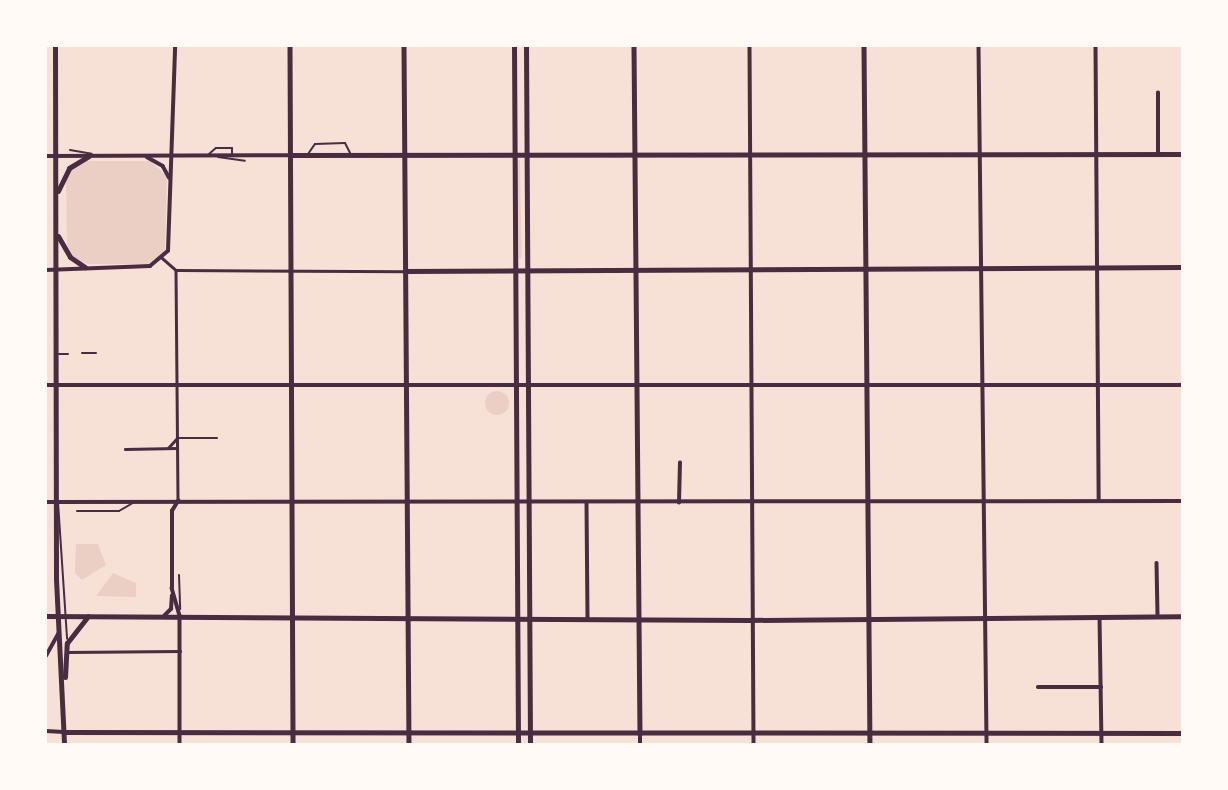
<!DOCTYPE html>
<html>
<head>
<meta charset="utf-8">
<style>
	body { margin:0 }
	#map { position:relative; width:1228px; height:790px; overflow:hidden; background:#f7e1d7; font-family:"Archivo Narrow",sans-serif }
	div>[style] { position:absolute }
	.green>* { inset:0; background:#ebcfc5; transform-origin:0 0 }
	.round { border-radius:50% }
	.service>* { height:2px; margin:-1px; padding:0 1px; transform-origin:1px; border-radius:1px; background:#4a2c40 }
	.pedestrian>* { height:2.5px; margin:-1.25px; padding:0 1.25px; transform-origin:1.25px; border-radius:1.25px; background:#4a2c40 }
	.minor>* { height:3.5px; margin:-1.75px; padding:0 1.75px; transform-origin:1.75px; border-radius:1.75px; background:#4a2c40 }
	.tertiary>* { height:4.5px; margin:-2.25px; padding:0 2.25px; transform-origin:2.25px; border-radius:2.25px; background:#4a2c40 }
	.secondary>* { height:4.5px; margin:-2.25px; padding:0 2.25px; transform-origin:2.25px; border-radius:2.25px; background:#4a2c40 }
	.primary>* { height:5px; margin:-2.5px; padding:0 2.5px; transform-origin:2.5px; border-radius:2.5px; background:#4a2c40 }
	span { translate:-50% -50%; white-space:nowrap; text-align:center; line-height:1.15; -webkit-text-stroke:7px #fffaf5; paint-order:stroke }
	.frame { position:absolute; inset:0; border:47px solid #fffaf5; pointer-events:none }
</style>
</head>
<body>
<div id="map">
	<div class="green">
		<div style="left:520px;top:160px;width:98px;height:3px;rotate:89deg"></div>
		<div style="clip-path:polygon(150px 161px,167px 176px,165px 251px,148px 264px,88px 264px,73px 258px,67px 244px,66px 180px,71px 169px,85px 161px)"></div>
		<div class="round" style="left:485px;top:391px;width:24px;height:24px"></div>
		<div style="clip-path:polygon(76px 544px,98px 544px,106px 565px,82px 580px,75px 573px)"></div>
		<div style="clip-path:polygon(113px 573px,136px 583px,136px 597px,96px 596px)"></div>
	</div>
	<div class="service">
		<div style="left:70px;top:150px;width:22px;rotate:10deg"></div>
		<div style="left:209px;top:154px;width:9px;rotate:-41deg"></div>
		<div style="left:216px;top:148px;width:16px"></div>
		<div style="left:232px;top:148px;width:7px;rotate:90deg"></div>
		<div style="left:308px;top:154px;width:12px;rotate:-55deg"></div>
		<div style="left:315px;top:144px;width:30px;rotate:-2deg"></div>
		<div style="left:345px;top:143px;width:11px;rotate:63deg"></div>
		<div style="left:218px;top:157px;width:27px;rotate:8deg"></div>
		<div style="left:82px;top:353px;width:14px"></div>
		<div style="left:59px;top:354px;width:9px"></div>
		<div style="left:58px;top:502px;width:137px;rotate:86.2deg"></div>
		<div style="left:77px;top:511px;width:42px"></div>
		<div style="left:119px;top:511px;width:16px;rotate:-30deg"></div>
		<div style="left:179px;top:575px;width:34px;rotate:88deg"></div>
	</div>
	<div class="pedestrian">
		<div style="left:161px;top:257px;width:20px;rotate:41deg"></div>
		<div style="left:176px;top:270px;width:231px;rotate:89.5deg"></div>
		<div style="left:177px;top:270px;width:228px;rotate:0.3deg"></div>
		<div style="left:168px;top:448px;width:13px;rotate:-48deg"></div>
		<div style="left:177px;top:438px;width:40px"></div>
		<div style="left:125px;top:449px;width:52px;rotate:-1.1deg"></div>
		<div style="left:67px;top:652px;width:113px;rotate:-0.5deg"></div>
	</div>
	<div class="minor">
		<div style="left:750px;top:46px;width:698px;rotate:89.67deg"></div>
		<div style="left:979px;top:46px;width:698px;rotate:89.34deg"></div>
		<div style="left:1096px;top:46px;width:455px;rotate:89.6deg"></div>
		<div style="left:1158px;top:154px;width:61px;rotate:-90deg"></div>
		<div style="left:46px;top:156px;width:244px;rotate:-0.2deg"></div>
		<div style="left:147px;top:157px;width:18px;rotate:29deg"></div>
		<div style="left:163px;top:166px;width:13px;rotate:61deg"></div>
		<div style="left:46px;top:270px;width:104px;rotate:-2.2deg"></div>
		<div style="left:150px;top:266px;width:23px;rotate:-40deg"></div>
		<div style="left:168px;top:251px;width:205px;rotate:-88deg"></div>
		<div style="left:46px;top:502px;width:1136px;rotate:-0.05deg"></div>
		<div style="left:587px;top:503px;width:116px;rotate:89.5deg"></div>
		<div style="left:679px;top:503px;width:40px;rotate:-88.6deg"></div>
		<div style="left:1157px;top:563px;width:54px;rotate:88.9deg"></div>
		<div style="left:172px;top:588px;width:29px;rotate:74deg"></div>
		<div style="left:180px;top:616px;width:128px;rotate:90deg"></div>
		<div style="left:172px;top:588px;width:77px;rotate:-90deg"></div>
		<div style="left:172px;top:511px;width:12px;rotate:-59deg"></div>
		<div style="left:164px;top:616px;width:10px;rotate:-45deg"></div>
		<div style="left:171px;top:609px;width:13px;rotate:-86deg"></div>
		<div style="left:1100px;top:617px;width:127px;rotate:89.1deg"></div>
		<div style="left:46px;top:656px;width:25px;rotate:-61deg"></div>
		<div style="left:1038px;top:687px;width:63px"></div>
		<div style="left:46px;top:731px;width:18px;rotate:3deg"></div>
		<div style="left:640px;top:744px;width:10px;rotate:-90deg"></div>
	</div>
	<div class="tertiary">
		<div style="left:634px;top:46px;width:688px;rotate:89.5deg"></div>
		<div style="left:290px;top:155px;width:892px;rotate:-0.06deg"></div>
		<div style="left:405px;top:271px;width:777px;rotate:-0.29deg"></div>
		<div style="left:46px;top:385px;width:1136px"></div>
		<div style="left:64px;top:732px;width:1118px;rotate:0.05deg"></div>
	</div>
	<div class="secondary">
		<div style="left:290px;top:46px;width:698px;rotate:89.75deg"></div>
		<div style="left:404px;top:46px;width:698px;rotate:89.59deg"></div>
		<div style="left:864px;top:46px;width:698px;rotate:89.51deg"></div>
		<div style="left:46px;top:616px;width:703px;rotate:0.33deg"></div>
		<div style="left:749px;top:620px;width:433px;rotate:-0.5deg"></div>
	</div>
	<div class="primary">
		<div style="left:55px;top:46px;width:533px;rotate:89.89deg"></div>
		<div style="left:56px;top:579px;width:165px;rotate:87.2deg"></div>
		<div style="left:514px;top:46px;width:698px;rotate:89.67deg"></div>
		<div style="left:526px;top:46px;width:698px;rotate:89.67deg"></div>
		<div style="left:58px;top:191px;width:25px;rotate:-64deg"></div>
		<div style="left:69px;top:168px;width:23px;rotate:-31deg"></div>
		<div style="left:58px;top:236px;width:24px;rotate:60deg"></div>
		<div style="left:70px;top:257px;width:18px;rotate:34deg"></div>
		<div style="left:65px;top:677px;width:34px;rotate:-87deg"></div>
		<div style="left:67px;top:643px;width:34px;rotate:-52deg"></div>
	</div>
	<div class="frame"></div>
</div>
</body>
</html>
